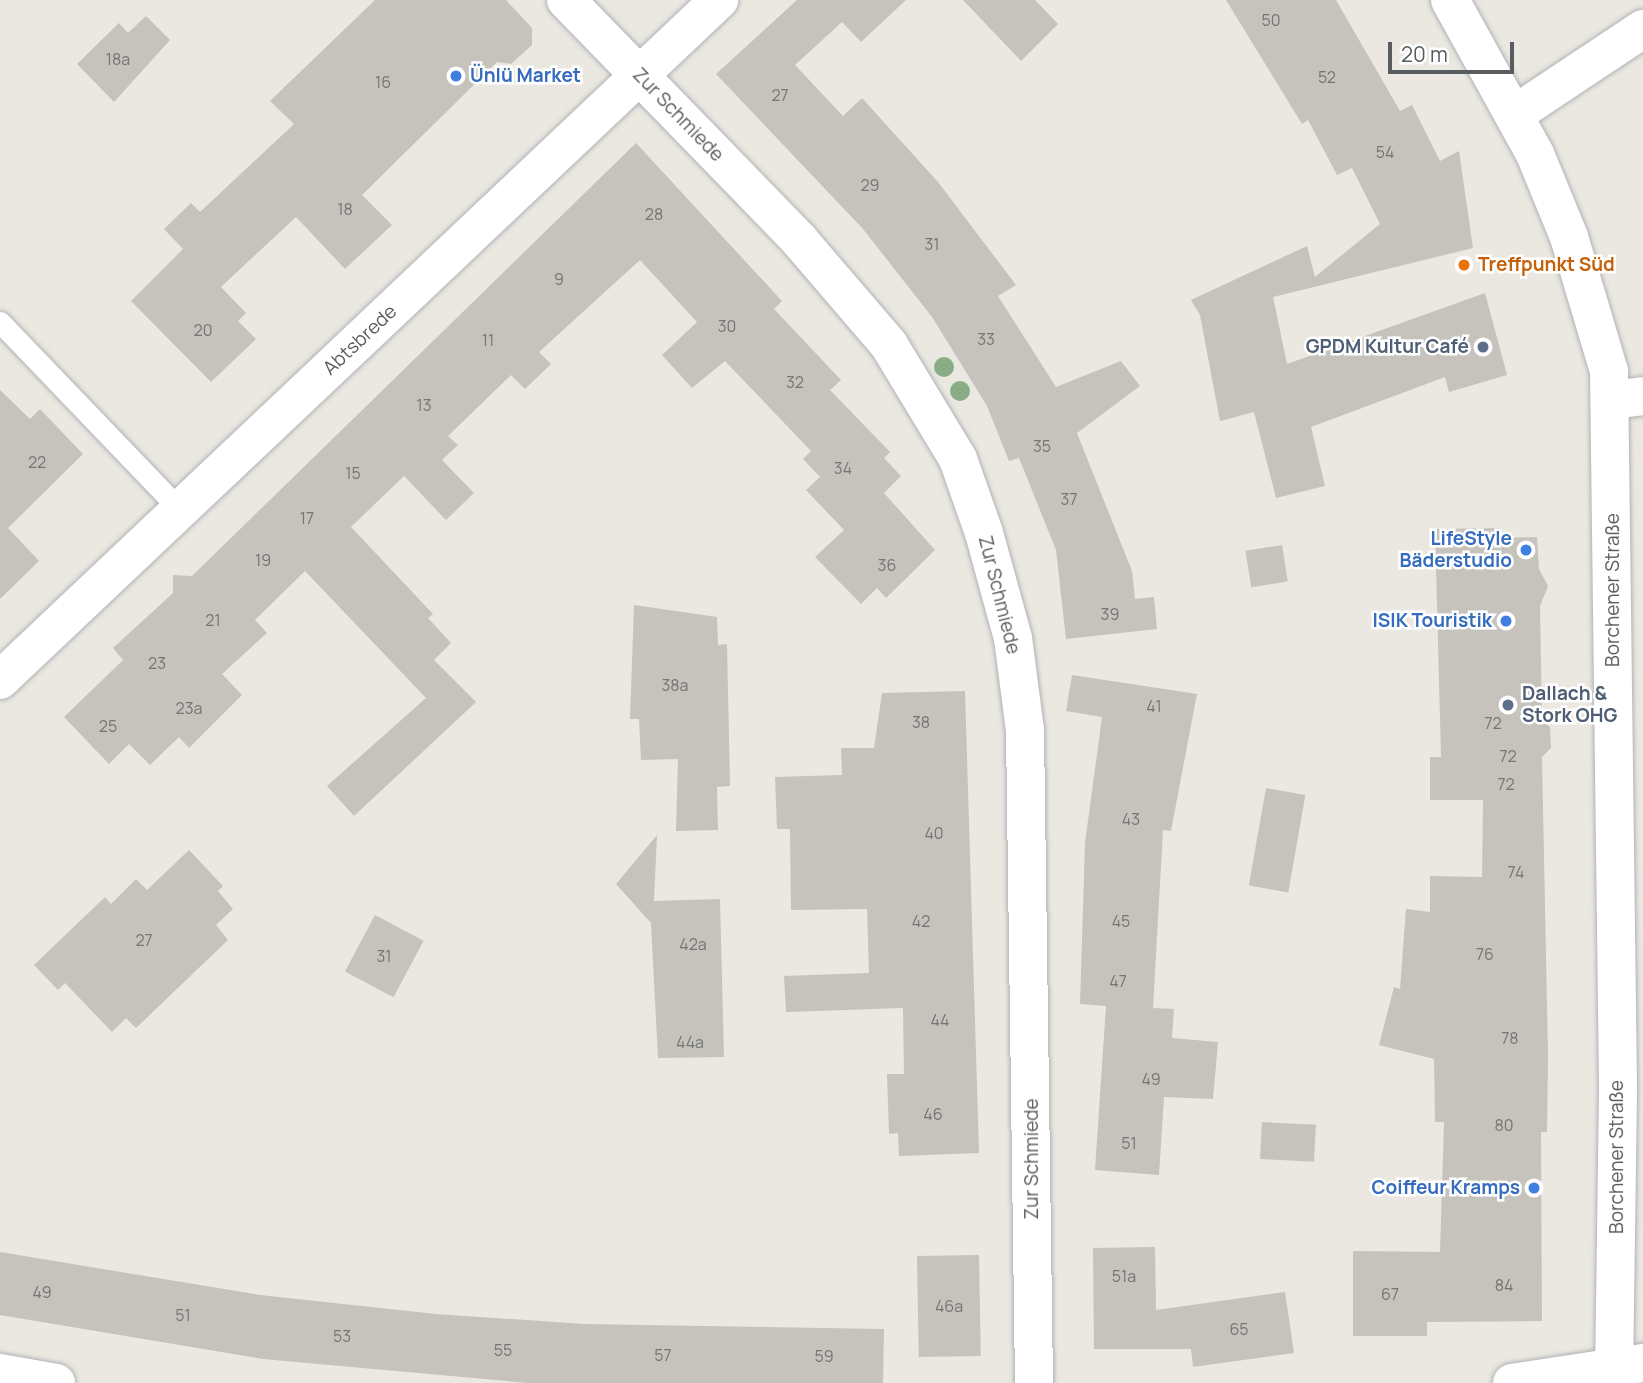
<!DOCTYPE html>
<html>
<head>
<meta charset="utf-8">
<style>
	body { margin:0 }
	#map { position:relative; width:1643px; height:1383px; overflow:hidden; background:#eae8e0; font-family:Manrope,sans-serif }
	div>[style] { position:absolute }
	.building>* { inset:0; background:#c6c2bc; transform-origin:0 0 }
	.roads { filter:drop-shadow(0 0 2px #b0b3b6) drop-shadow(0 0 2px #b0b3b6) }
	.service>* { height:21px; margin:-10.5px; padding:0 10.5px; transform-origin:10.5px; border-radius:10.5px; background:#fff }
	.minor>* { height:38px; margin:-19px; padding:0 19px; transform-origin:19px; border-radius:19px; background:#fff }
	.secondary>* { height:38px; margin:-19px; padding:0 19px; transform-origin:19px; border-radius:19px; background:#fff }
	.trees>* { width:20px; height:20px; margin:-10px; border-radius:50%; background:#89ad86 }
	.dots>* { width:19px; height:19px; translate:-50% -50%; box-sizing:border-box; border:4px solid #fff; border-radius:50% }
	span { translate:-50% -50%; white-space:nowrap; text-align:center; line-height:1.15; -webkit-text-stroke:5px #fff; paint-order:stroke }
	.number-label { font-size:16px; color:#747676 }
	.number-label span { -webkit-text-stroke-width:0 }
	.shop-label { font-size:19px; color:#366cbe; font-weight:700 }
	.left { translate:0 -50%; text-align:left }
	.right { translate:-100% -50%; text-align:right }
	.street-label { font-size:19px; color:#585c5f }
	.food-label { font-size:19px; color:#c56008; font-weight:700 }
	.service-label { font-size:19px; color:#4e5e75; font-weight:700 }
	.scale { position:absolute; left:1388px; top:42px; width:126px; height:32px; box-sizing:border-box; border:4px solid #585c5f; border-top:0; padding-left:9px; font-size:21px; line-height:24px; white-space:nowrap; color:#585c5f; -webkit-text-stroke:5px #fff; paint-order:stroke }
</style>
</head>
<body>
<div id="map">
	<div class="building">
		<div style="clip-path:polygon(375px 0,506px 0,532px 28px,532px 45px,511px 64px,497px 62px,362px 195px,392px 225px,345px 269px,296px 217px,221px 287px,246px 313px,238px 321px,256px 339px,211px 382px,131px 301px,183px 249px,164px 229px,191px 203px,200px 212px,294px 124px,270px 101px)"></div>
		<div style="clip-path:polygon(797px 0,906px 0,861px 42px,842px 22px,795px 65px,843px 116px,862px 98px,938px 182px,1016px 285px,998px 296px,1056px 387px,1121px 361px,1140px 386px,1077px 433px,1132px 571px,1135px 599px,1154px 597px,1157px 629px,1066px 639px,1056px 550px,1019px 458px,1009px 461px,987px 406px,932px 317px,863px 229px,716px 74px)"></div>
		<div style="clip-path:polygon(963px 0,1035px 0,1058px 24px,1021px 61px)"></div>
		<div style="clip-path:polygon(1226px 0,1336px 0,1400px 111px,1412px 105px,1440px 161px,1459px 151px,1473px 248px,1273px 297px,1287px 364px,1485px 293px,1507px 375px,1449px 392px,1445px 377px,1311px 427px,1325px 486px,1276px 498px,1254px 412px,1220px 421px,1200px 315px,1191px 300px,1307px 246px,1315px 277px,1380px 224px,1352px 168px,1337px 175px,1308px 120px,1302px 124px)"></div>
		<div style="clip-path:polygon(146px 16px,170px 40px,114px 102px,77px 64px,119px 23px,128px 33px)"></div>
		<div style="clip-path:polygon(636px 143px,782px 301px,774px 309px,841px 380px,830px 390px,890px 452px,884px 458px,901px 476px,884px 493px,935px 550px,886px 598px,877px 588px,861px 604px,815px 557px,844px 530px,806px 490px,820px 477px,803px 459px,811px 451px,725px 361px,692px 388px,662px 355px,697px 322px,640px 260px,539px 352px,551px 364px,525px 389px,511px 375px,448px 436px,458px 445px,442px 460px,474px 493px,446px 520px,404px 476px,351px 527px,433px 614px,428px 618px,451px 643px,434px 660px,476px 702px,354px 816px,327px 786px,426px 698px,305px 571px,255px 620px,267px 633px,222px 674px,242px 695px,189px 748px,179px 737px,150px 765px,129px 744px,109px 764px,64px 717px,123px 660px,113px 648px,173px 593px,173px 575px,192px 576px)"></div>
		<div style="clip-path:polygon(0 390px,30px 419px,40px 409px,83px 454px,8px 528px,39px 561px,0 599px)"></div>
		<div style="clip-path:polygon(1501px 528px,1502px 538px,1537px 537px,1539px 569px,1548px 586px,1540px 606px,1542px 719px,1550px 727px,1551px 748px,1542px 757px,1548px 1056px,1547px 1132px,1541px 1132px,1542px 1321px,1427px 1322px,1427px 1336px,1353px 1336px,1353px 1251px,1440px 1252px,1444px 1122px,1435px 1122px,1434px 1059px,1379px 1045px,1394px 987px,1400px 989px,1406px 909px,1430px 912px,1430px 876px,1482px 877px,1483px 800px,1430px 800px,1430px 757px,1441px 757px,1435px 529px)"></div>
		<div style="left:1282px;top:545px;width:37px;height:37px;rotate:81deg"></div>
		<div style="clip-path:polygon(634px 605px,717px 617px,718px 645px,727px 644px,730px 786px,717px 787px,718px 830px,676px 831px,678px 759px,641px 760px,639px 719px,630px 719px)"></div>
		<div style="clip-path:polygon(1072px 675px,1197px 694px,1171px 831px,1163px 830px,1153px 1008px,1174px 1009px,1172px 1038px,1218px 1042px,1213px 1099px,1164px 1097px,1159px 1175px,1095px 1170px,1106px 1006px,1080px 1004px,1085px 843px,1102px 717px,1066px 711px)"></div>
		<div style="clip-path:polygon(965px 691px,979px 1153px,899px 1156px,898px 1133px,889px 1134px,887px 1074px,904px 1074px,903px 1008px,786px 1012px,784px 976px,869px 973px,867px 909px,791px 910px,790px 829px,777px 829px,775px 777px,842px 775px,841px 748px,874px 748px,882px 693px)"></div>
		<div style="left:1266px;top:788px;width:40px;height:99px;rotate:10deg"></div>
		<div style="clip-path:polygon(657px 835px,654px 901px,720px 899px,724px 1057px,658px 1058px,651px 923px,616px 884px)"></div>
		<div style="clip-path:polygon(189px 850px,223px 886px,218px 891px,233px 909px,216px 925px,228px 940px,136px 1028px,126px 1018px,112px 1032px,65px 983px,58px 990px,34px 965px,105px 897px,111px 904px,136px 879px,147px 890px)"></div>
		<div style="left:375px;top:915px;width:55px;height:64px;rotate:28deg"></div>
		<div style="left:1262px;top:1122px;width:54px;height:37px;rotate:3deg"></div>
		<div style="clip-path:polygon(1155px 1247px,1156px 1310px,1285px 1292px,1294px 1353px,1193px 1367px,1191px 1349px,1094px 1349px,1093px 1248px)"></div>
		<div style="clip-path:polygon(0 1252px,260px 1295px,436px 1314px,585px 1324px,884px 1329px,883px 1383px,528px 1383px,263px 1359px,0 1315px)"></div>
		<div style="left:979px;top:1255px;width:101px;height:62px;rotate:89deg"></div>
	</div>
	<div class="roads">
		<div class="service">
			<div style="left:0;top:322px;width:260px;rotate:46.2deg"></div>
		</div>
		<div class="minor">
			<div style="left:566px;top:0;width:336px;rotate:45.8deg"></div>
			<div style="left:800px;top:241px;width:137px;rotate:49.4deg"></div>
			<div style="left:889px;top:345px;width:133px;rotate:58.8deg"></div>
			<div style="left:958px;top:459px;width:78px;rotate:70.6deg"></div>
			<div style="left:984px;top:533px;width:109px;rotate:74.6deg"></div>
			<div style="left:1013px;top:638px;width:93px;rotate:82.6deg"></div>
			<div style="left:1025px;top:730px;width:653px;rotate:89.21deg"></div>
			<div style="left:1515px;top:114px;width:154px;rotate:-33.6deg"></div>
			<div style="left:1612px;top:400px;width:31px;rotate:-7deg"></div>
			<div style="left:0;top:680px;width:990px;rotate:-43.4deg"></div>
			<div style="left:0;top:1373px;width:57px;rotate:10.1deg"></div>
			<div style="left:1512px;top:1383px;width:133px;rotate:-8.7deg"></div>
		</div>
		<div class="secondary">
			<div style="left:1450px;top:0;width:176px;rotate:61.1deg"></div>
			<div style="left:1535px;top:154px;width:90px;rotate:67.7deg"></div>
			<div style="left:1569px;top:237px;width:140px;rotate:73.4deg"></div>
			<div style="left:1609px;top:371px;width:720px;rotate:89.28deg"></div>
			<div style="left:1618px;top:1091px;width:292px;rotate:90.8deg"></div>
		</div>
	</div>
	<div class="trees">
		<div style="left:944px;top:367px"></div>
		<div style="left:960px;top:391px"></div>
	</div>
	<div class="dots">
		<div style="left:456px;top:76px;background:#3f7fe0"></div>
		<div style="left:1464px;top:265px;background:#e8710a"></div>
		<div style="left:1483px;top:347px;background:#5c6f8a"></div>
		<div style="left:1526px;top:550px;background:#3f7fe0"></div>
		<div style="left:1506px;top:621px;background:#3f7fe0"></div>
		<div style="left:1508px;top:705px;background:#5c6f8a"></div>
		<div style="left:1534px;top:1188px;background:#3f7fe0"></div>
	</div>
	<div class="number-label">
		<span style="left:1271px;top:20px">50</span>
		<span style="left:118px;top:59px">18a</span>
		<span style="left:1327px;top:77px">52</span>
		<span style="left:383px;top:82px">16</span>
		<span style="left:780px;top:95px">27</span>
		<span style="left:1385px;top:152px">54</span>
		<span style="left:870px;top:185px">29</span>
		<span style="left:345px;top:209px">18</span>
		<span style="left:654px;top:214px">28</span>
		<span style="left:932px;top:244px">31</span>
		<span style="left:559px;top:279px">9</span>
		<span style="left:727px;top:326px">30</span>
		<span style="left:203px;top:330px">20</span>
		<span style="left:986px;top:339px">33</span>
		<span style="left:488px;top:340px">11</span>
		<span style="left:795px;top:382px">32</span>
		<span style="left:424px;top:405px">13</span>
		<span style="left:1042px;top:446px">35</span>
		<span style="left:37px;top:462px">22</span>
		<span style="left:843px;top:468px">34</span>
		<span style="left:353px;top:473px">15</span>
		<span style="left:1069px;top:499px">37</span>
		<span style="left:307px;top:518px">17</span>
		<span style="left:263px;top:560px">19</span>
		<span style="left:887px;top:565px">36</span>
		<span style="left:1110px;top:614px">39</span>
		<span style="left:213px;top:620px">21</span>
		<span style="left:157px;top:663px">23</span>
		<span style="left:675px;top:685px">38a</span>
		<span style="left:1154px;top:706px">41</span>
		<span style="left:189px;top:708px">23a</span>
		<span style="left:921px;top:722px">38</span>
		<span style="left:1493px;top:723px">72</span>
		<span style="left:108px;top:726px">25</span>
		<span style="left:1508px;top:756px">72</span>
		<span style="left:1506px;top:784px">72</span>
		<span style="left:1131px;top:819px">43</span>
		<span style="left:934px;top:833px">40</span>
		<span style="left:1516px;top:872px">74</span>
		<span style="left:921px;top:921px">42</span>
		<span style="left:1121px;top:921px">45</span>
		<span style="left:144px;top:940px">27</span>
		<span style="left:693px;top:944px">42a</span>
		<span style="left:1485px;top:954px">76</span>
		<span style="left:384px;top:956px">31</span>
		<span style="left:1118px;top:981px">47</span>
		<span style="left:940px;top:1020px">44</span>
		<span style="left:1510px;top:1038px">78</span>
		<span style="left:690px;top:1042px">44a</span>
		<span style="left:1151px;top:1079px">49</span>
		<span style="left:933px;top:1114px">46</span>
		<span style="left:1504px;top:1125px">80</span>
		<span style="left:1129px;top:1143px">51</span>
		<span style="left:1124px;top:1276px">51a</span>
		<span style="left:1504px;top:1285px">84</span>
		<span style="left:42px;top:1292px">49</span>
		<span style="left:1390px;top:1294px">67</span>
		<span style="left:949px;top:1306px">46a</span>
		<span style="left:183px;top:1315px">51</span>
		<span style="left:1239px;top:1329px">65</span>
		<span style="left:342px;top:1336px">53</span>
		<span style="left:503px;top:1350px">55</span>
		<span style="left:663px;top:1355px">57</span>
		<span style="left:824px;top:1356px">59</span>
	</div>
	<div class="shop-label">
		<span class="left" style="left:470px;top:76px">Ünlü Market</span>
		<span class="right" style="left:1512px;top:550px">LifeStyle<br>Bäderstudio</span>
		<span class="right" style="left:1492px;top:621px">ISIK Touristik</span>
		<span class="right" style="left:1520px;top:1188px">Coiffeur Kramps</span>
	</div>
	<div class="street-label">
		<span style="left:678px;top:115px;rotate:46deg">Zur Schmiede</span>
		<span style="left:360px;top:340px;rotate:-43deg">Abtsbrede</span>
		<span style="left:1613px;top:590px;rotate:-90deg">Borchener Straße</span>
		<span style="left:999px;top:595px;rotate:76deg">Zur Schmiede</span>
		<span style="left:1617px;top:1157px;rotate:-90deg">Borchener Straße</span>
		<span style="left:1032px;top:1159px;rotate:-90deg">Zur Schmiede</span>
	</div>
	<div class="food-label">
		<span class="left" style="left:1478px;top:265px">Treffpunkt Süd</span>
	</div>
	<div class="service-label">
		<span class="right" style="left:1469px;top:347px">GPDM Kultur Café</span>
		<span class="left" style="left:1522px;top:705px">Dallach &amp;<br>Stork OHG</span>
	</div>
	<div class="scale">20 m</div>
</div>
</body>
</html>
